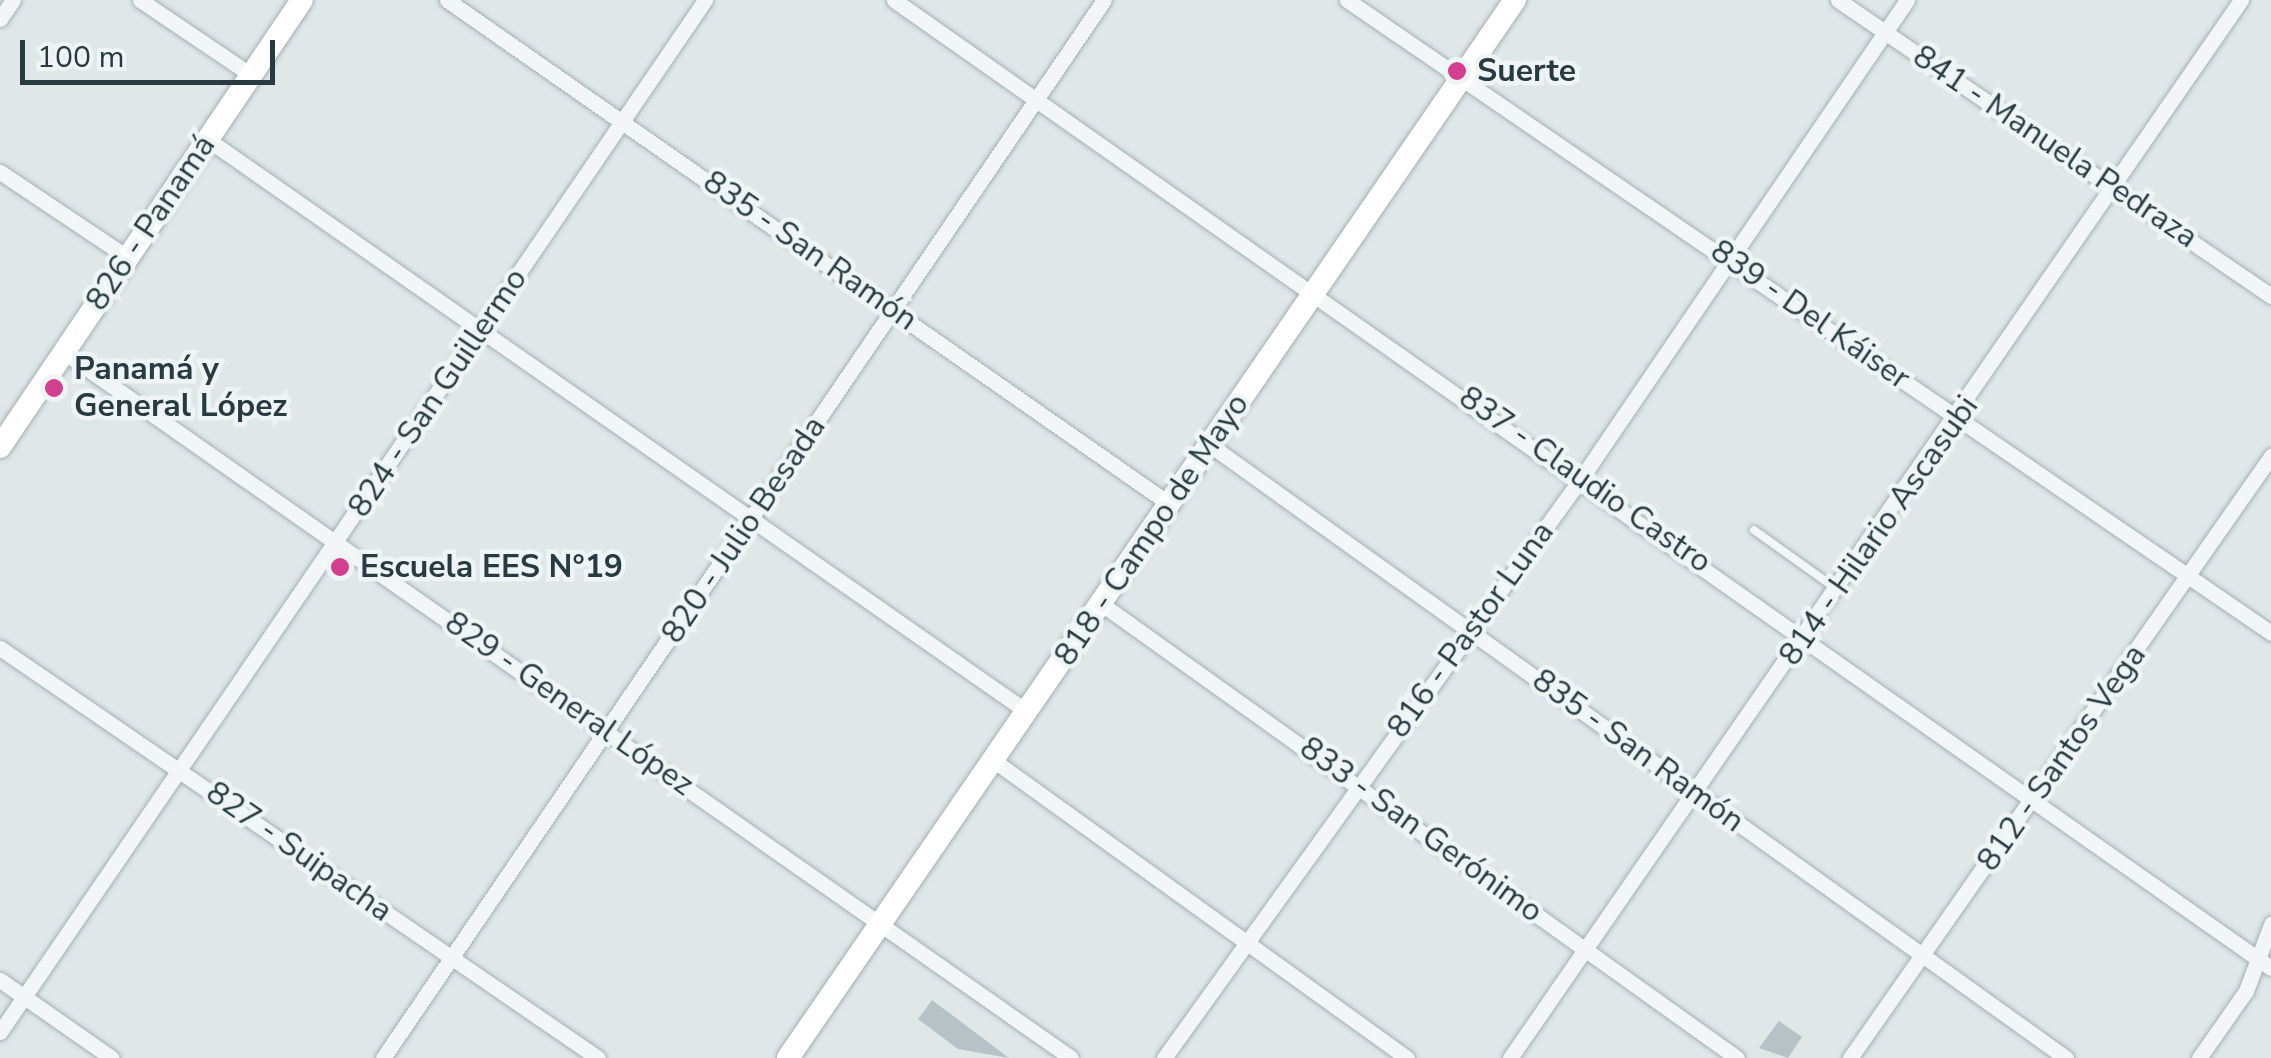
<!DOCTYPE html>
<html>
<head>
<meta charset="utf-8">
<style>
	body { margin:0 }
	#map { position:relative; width:2271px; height:1058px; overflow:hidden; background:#dfe7e9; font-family:"Nunito Sans",sans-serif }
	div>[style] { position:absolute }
	.building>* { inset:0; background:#b6c2c6 }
	.roads { filter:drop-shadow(0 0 2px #a4b0b3) drop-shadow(0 0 2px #a4b0b3) }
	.lane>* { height:8px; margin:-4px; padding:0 4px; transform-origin:4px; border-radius:4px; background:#f2f6f7 }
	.street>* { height:15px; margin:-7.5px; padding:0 7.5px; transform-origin:7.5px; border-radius:7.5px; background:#f2f6f7 }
	.secondary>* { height:22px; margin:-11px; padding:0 11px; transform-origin:11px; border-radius:11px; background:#fff }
	.dots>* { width:28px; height:28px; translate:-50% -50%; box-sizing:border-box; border:5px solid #eff5f6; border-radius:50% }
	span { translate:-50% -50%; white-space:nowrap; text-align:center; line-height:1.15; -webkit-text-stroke:9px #eff5f6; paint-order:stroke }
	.poi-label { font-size:32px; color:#273b41; font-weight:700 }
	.left { translate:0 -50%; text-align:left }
	.street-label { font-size:32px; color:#273b41 }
	.scale { position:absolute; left:20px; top:40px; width:255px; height:45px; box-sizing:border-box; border:5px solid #273b41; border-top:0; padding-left:12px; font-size:30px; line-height:35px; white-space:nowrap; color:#273b41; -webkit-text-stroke:8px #eff5f6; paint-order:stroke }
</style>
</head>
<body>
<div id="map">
	<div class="building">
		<div style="clip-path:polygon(932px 1000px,964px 1024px,1009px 1058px,958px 1049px,918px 1019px)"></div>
		<div style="clip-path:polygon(1779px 1021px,1802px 1037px,1788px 1058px,1759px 1048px)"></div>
	</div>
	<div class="roads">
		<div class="lane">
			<div style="left:1754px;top:530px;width:100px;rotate:35.6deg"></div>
		</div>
		<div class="street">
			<div style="left:140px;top:0;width:134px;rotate:34deg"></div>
			<div style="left:447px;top:0;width:883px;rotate:34.9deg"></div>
			<div style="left:894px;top:0;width:1683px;rotate:35.11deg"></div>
			<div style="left:1347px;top:0;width:1120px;rotate:34.41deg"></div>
			<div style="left:1838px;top:0;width:525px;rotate:34.36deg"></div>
			<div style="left:0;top:19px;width:23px;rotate:-56deg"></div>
			<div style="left:207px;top:139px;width:999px;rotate:34.93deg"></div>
			<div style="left:0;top:172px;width:153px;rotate:33.8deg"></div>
			<div style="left:65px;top:353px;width:1228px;rotate:35.02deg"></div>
			<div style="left:1210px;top:445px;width:1053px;rotate:35.61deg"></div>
			<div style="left:1103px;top:605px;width:779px;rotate:35.55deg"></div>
			<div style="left:0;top:648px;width:725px;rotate:34.44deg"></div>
			<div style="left:993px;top:760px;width:510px;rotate:35.75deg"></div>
			<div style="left:0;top:980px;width:136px;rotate:34.9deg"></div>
			<div style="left:0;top:1032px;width:1250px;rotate:-55.66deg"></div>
			<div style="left:383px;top:1058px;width:1280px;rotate:-55.73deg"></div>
			<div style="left:1164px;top:1058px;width:716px;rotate:-54.27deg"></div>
			<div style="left:1582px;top:477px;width:577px;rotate:-55.73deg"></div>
			<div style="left:1510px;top:1058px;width:1286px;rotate:-55.36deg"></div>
			<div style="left:1850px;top:1058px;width:735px;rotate:-55.03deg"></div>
			<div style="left:2199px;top:1058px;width:82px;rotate:-55deg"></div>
			<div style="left:2246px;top:991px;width:72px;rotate:-69.5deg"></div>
		</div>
		<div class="secondary">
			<div style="left:0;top:447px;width:539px;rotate:-55.96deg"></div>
			<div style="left:788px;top:1058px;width:1284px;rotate:-55.51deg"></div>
		</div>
	</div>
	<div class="dots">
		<div style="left:1457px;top:71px;background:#d43e8f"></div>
		<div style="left:54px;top:388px;background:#d43e8f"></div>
		<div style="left:340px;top:567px;background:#d43e8f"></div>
	</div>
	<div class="poi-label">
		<span class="left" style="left:1477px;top:71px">Suerte</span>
		<span class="left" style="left:74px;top:388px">Panamá y<br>General López</span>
		<span class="left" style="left:360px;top:567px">Escuela EES N°19</span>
	</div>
	<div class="street-label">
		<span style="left:2055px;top:147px;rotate:34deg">841 - Manuela Pedraza</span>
		<span style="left:151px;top:223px;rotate:-56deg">826 - Panamá</span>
		<span style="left:810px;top:251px;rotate:35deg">835 - San Ramón</span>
		<span style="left:1810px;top:315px;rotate:35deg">839 - Del Káiser</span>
		<span style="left:438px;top:393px;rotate:-56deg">824 - San Guillermo</span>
		<span style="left:1585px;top:480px;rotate:35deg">837 - Claudio Castro</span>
		<span style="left:744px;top:530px;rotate:-56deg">820 - Julio Besada</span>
		<span style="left:1152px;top:530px;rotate:-56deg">818 - Campo de Mayo</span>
		<span style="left:1879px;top:531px;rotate:-55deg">814 - Hilario Ascasubi</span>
		<span style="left:1471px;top:630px;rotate:-54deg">816 - Pastor Luna</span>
		<span style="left:569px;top:704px;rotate:35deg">829 - General López</span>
		<span style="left:1638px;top:751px;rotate:36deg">835 - San Ramón</span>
		<span style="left:2062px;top:758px;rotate:-55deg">812 - Santos Vega</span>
		<span style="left:1421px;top:830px;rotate:36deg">833 - San Gerónimo</span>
		<span style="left:299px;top:852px;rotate:35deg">827 - Suipacha</span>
	</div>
	<div class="scale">100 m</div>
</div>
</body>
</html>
